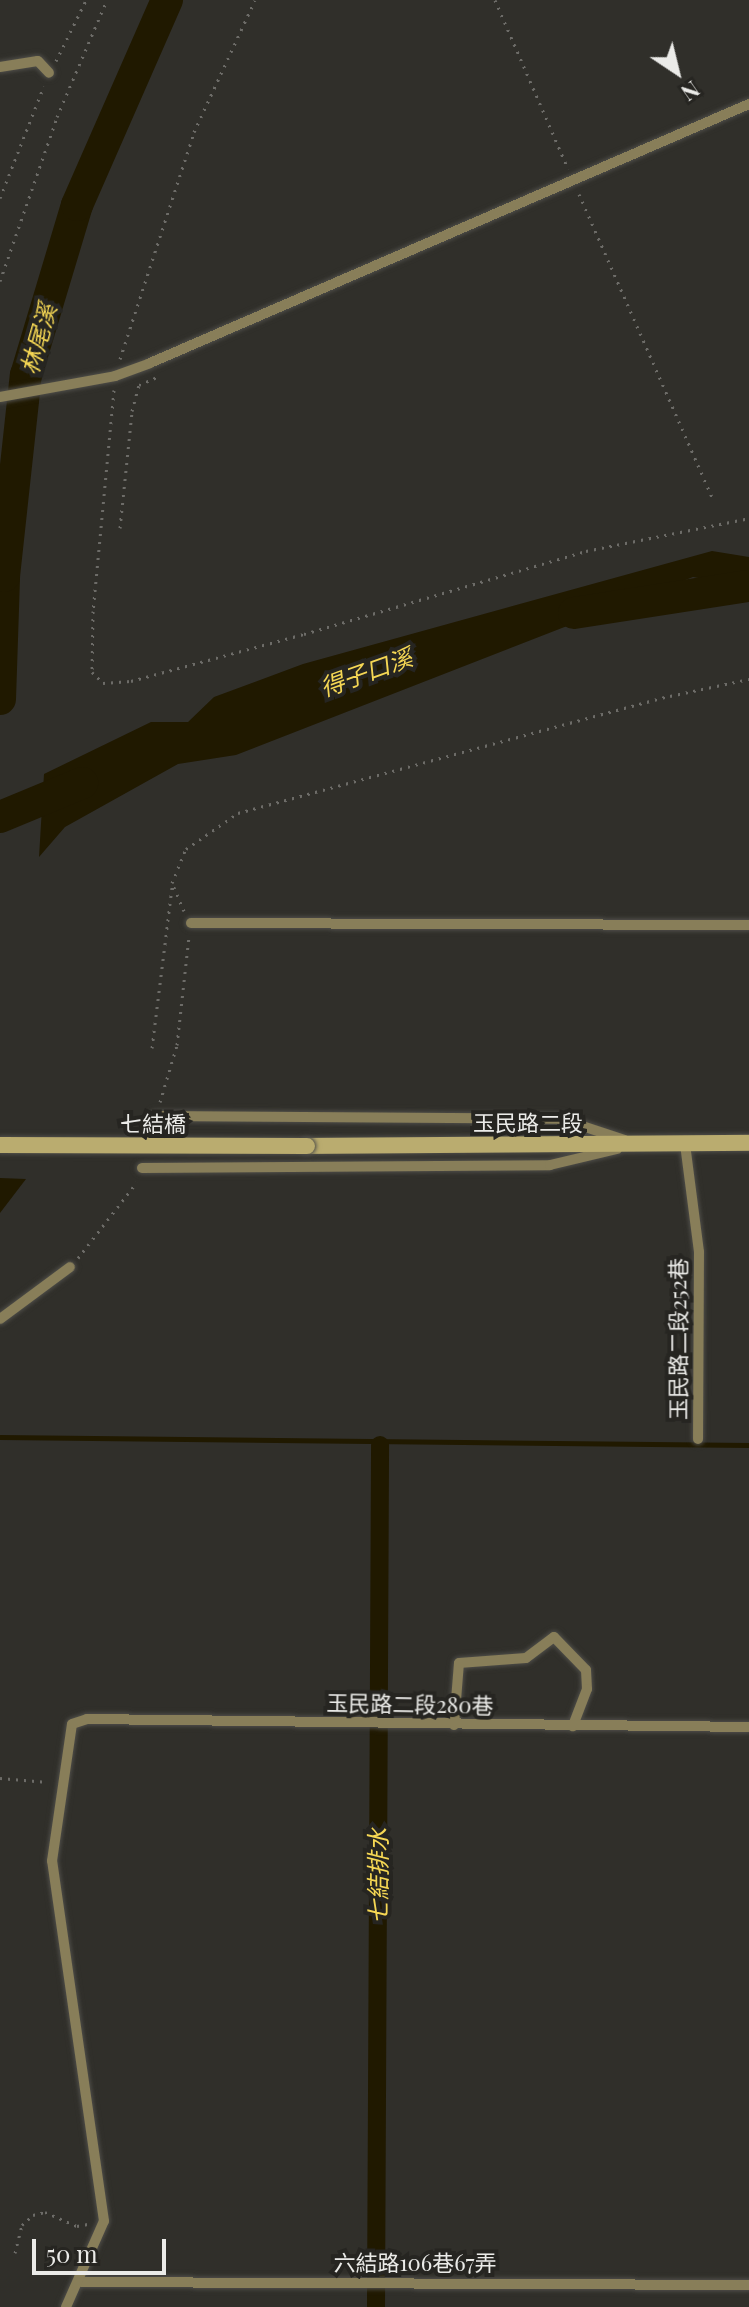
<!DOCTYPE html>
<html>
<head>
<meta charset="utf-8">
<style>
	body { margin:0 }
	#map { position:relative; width:749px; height:2307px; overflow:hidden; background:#302f2a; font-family:"Playfair Display","Noto Sans TC",serif }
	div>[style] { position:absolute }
	.water>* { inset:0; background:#201900 }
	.stream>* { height:5px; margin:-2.5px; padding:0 2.5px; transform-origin:2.5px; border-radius:2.5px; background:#201900 }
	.canal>* { height:18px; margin:-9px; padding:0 9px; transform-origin:9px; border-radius:9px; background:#201900 }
	.river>* { height:32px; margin:-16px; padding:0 16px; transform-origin:16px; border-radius:16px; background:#201900 }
	.path>* { height:3px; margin-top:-1.5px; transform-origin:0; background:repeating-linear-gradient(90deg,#6d6c68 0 2px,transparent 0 8px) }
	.roads { filter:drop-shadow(0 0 2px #4e4d48) drop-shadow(0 0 2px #4e4d48) }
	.lane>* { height:10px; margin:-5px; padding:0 5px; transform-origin:5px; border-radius:5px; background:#887e59 }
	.secondary>* { height:16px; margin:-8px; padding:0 8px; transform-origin:8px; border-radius:8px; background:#baac6f }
	.bridges { filter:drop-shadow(0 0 2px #4e4d48) drop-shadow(0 0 2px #4e4d48) }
	.secondary-bridge>* { height:16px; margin:-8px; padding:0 8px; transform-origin:8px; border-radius:8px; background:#baac6f }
	span { translate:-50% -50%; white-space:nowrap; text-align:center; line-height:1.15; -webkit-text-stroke:8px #262521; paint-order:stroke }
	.street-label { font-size:22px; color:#ebebe8 }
	.water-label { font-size:24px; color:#f5d754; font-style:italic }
	.north { position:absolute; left:637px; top:32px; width:80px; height:80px; -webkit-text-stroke:6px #262521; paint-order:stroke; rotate:145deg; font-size:22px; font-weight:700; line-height:32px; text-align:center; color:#ebebe8 }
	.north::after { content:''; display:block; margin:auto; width:28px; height:36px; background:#ebebe8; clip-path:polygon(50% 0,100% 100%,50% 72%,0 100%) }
	.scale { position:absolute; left:32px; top:2239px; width:134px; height:36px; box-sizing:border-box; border:4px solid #ebebe8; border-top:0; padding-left:10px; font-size:24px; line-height:28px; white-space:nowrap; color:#ebebe8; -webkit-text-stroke:6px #262521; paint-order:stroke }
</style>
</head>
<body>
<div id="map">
	<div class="water">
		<div style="clip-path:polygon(712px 551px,749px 557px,749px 587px,693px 577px,236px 755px,178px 764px,65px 827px,39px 857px,44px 774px,151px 722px,188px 722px,214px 697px,303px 664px)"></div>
		<div style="clip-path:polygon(0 1178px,26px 1179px,0 1213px)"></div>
	</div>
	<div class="stream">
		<div style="left:0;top:1437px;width:749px;rotate:0.61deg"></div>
	</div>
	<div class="canal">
		<div style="left:376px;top:2307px;width:862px;rotate:-89.73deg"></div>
	</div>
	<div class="river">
		<div style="left:574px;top:613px;width:177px;rotate:-8.8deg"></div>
		<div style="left:0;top:699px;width:123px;rotate:-88.1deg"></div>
		<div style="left:4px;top:576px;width:202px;rotate:-83.8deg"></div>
		<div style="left:26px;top:375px;width:177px;rotate:-73.3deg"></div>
		<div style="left:77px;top:205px;width:224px;rotate:-66.3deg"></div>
		<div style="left:0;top:817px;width:89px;rotate:-22.5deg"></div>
	</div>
	<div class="path">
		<div style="left:495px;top:0;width:184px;rotate:66.6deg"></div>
		<div style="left:56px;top:61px;width:68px;rotate:-63.8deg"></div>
		<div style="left:579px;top:194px;width:331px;rotate:66.3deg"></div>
		<div style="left:0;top:198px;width:120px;rotate:-68.6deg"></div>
		<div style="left:0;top:281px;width:174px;rotate:-70.8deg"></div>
		<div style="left:57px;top:117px;width:127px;rotate:-66.9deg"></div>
		<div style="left:120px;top:359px;width:239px;rotate:-71.9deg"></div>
		<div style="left:194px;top:132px;width:145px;rotate:-65.2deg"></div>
		<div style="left:114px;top:390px;width:222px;rotate:95.4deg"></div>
		<div style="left:93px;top:611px;width:61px;rotate:90.9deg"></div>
		<div style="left:92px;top:672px;width:16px;rotate:45deg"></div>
		<div style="left:103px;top:683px;width:28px;rotate:-4deg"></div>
		<div style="left:131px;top:681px;width:179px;rotate:-15.2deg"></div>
		<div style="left:304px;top:634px;width:294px;rotate:-16.4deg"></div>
		<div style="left:586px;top:551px;width:166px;rotate:-11.4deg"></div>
		<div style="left:120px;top:528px;width:118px;rotate:-84.1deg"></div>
		<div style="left:132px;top:411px;width:27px;rotate:-75deg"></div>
		<div style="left:139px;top:385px;width:22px;rotate:-24deg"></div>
		<div style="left:184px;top:911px;width:30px;rotate:-113deg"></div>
		<div style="left:172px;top:883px;width:37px;rotate:-68deg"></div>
		<div style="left:186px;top:849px;width:63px;rotate:-34.7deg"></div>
		<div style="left:238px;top:813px;width:448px;rotate:-15.2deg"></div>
		<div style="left:670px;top:696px;width:81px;rotate:-12.1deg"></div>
		<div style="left:152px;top:1048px;width:162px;rotate:-82.9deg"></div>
		<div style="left:160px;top:1102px;width:59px;rotate:-73.4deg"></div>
		<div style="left:177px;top:1045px;width:109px;rotate:-83.7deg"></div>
		<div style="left:78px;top:1258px;width:96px;rotate:-52.2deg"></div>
		<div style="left:0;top:1778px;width:48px;rotate:4.8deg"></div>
		<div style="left:15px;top:2253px;width:29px;rotate:-76deg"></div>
		<div style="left:22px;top:2225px;width:15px;rotate:-42deg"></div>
		<div style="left:33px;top:2215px;width:12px;rotate:-14deg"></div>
		<div style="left:45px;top:2212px;width:35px;rotate:24deg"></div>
		<div style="left:77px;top:2226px;width:11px;rotate:-10deg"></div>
	</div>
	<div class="roads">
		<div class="lane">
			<div style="left:0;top:67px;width:38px;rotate:-9deg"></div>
			<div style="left:38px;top:61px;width:16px;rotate:47deg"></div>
			<div style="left:0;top:397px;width:117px;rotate:-10.3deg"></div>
			<div style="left:115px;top:376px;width:37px;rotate:-20deg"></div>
			<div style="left:150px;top:363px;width:653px;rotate:-23.38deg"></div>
			<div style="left:191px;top:923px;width:558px;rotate:0.21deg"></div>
			<div style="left:155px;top:1116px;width:406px;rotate:0.4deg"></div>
			<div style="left:561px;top:1119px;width:67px;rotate:18.2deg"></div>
			<div style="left:685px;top:1144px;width:109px;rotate:82.6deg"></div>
			<div style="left:699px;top:1252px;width:187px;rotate:90.3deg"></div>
			<div style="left:142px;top:1168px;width:408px;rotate:-0.4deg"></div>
			<div style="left:550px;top:1165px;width:69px;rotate:-13.4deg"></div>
			<div style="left:0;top:1319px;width:87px;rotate:-36.6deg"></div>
			<div style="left:454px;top:1725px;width:62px;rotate:-85.4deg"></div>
			<div style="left:459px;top:1663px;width:67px;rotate:-4.3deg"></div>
			<div style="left:526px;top:1658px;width:35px;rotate:-37deg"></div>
			<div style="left:554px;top:1637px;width:46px;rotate:45.9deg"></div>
			<div style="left:586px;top:1670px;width:19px;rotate:87deg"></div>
			<div style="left:587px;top:1689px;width:40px;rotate:111deg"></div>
			<div style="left:81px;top:2282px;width:668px;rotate:0.26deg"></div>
			<div style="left:66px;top:2307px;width:94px;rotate:-66.2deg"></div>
			<div style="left:104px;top:2221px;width:364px;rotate:-98.2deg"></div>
			<div style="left:52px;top:1861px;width:138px;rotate:-81.7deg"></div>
			<div style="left:72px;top:1724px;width:16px;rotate:-18deg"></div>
			<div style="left:87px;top:1719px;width:662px;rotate:0.69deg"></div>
		</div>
		<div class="secondary">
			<div style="left:307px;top:1146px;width:442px;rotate:-0.4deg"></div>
		</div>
	</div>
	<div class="bridges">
		<div class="secondary-bridge">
			<div style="left:0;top:1145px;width:307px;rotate:0.2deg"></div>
		</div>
	</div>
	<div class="street-label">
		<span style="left:528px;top:1123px">玉民路二段</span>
		<span style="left:153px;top:1124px">七結橋</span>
		<span style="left:678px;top:1339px;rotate:-90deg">玉民路二段252巷</span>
		<span style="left:410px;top:1704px;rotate:1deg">玉民路二段280巷</span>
		<span style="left:415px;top:2263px">六結路106巷67弄</span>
	</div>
	<div class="water-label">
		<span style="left:38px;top:339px;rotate:-74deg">林尾溪</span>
		<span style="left:366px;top:672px;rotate:-20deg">得子口溪</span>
		<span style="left:378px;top:1876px;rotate:-90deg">七結排水</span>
	</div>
	<div class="north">N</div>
	<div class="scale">50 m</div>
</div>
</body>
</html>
